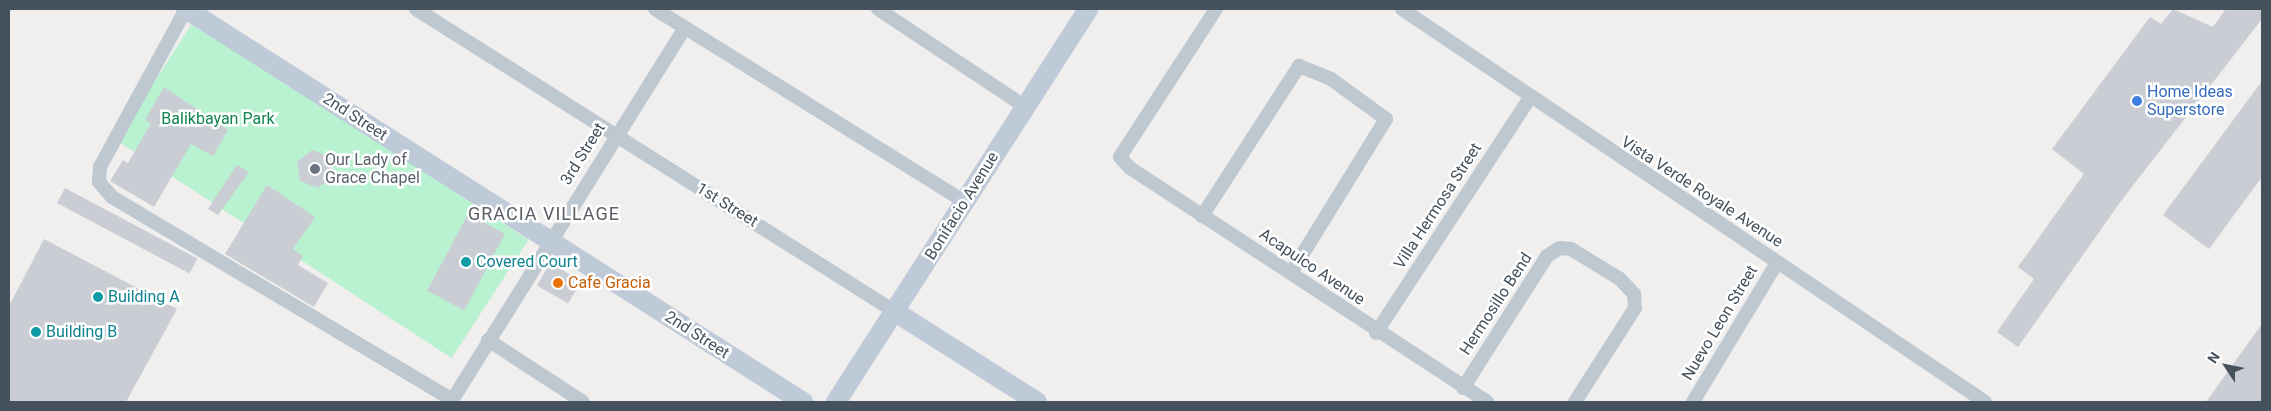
<!DOCTYPE html>
<html>
<head>
<meta charset="utf-8">
<style>
	body { margin:0 }
	#map { position:relative; width:2271px; height:411px; overflow:hidden; background:#f1eeee; font-family:Roboto,sans-serif }
	div>[style] { position:absolute }
	.green>* { inset:0; background:#b9f2d1; transform-origin:0 0 }
	.building>* { inset:0; background:#cacdd3; transform-origin:0 0 }
	.street>* { height:14px; margin:-7px; padding:0 7px; transform-origin:7px; border-radius:7px; background:#bdc8d1 }
	.secondary>* { height:20px; margin:-10px; padding:0 10px; transform-origin:10px; border-radius:10px; background:#bfcad9 }
	.dots>* { width:14px; height:14px; translate:-50% -50%; box-sizing:border-box; border:2px solid #fff; border-radius:50% }
	span { translate:-50% -50%; white-space:nowrap; text-align:center; line-height:1.15; -webkit-text-stroke:5px #fff; paint-order:stroke }
	.shop-label { font-size:16px; color:#366cbe }
	.left { translate:0 -50%; text-align:left }
	.street-label { font-size:16px; color:#45515d }
	.park-label { font-size:16px; color:#10844e }
	.worship-label { font-size:16px; color:#5b616d }
	.culture-label { font-size:16px; color:#0d838f }
	.food-label { font-size:16px; color:#c56008 }
	.neighbourhood-label { font-size:18px; color:#5a5e64; letter-spacing:1px }
	.frame { position:absolute; inset:0; border:10px solid #45515d; pointer-events:none }
	.north { position:absolute; left:2201px; top:341px; width:50px; height:50px; -webkit-text-stroke:4px #fff; paint-order:stroke; rotate:304deg; font-size:14px; font-weight:700; line-height:20px; text-align:center; color:#45515d }
	.north::after { content:''; display:block; margin:auto; width:18px; height:22px; background:#45515d; clip-path:polygon(50% 0,100% 100%,50% 72%,0 100%) }
</style>
</head>
<body>
<div id="map">
	<div class="green">
		<div style="left:193px;top:22px;width:400px;height:141px;rotate:33deg"></div>
	</div>
	<div class="building">
		<div style="clip-path:polygon(2173px 9px,2213px 27px,2226px 9px,2262px 9px,2262px 19px,2121px 201px,2018px 347px,1997px 332px,2034px 279px,2018px 267px,2084px 174px,2052px 149px,2150px 17px,2161px 24px)"></div>
		<div style="clip-path:polygon(2262px 81px,2262px 177px,2209px 249px,2163px 215px)"></div>
		<div style="clip-path:polygon(164px 87px,228px 130px,213px 156px,191px 144px,154px 207px,110px 181px,123px 160px,128px 163px,151px 123px,145px 120px)"></div>
		<div style="clip-path:polygon(312px 150px,330px 157px,333px 176px,318px 188px,300px 181px,297px 162px)"></div>
		<div style="clip-path:polygon(237px 165px,249px 172px,218px 215px,208px 209px)"></div>
		<div style="clip-path:polygon(267px 185px,315px 217px,293px 249px,303px 256px,298px 265px,328px 283px,314px 307px,225px 254px)"></div>
		<div style="left:65px;top:188px;width:150px;height:17px;rotate:28deg"></div>
		<div style="left:468px;top:214px;width:42px;height:87px;rotate:28deg"></div>
		<div style="clip-path:polygon(44px 239px,177px 309px,126px 402px,9px 402px,9px 306px)"></div>
		<div style="left:550px;top:263px;width:36px;height:26px;rotate:30deg"></div>
		<div style="clip-path:polygon(2262px 324px,2262px 402px,2206px 402px)"></div>
	</div>
	<div class="street">
		<div style="left:186px;top:9px;width:180px;rotate:118.6deg"></div>
		<div style="left:100px;top:167px;width:15px;rotate:94deg"></div>
		<div style="left:99px;top:182px;width:20px;rotate:49deg"></div>
		<div style="left:112px;top:197px;width:397px;rotate:30.8deg"></div>
		<div style="left:416px;top:9px;width:569px;rotate:32.29deg"></div>
		<div style="left:655px;top:9px;width:365px;rotate:31.9deg"></div>
		<div style="left:878px;top:9px;width:175px;rotate:33.6deg"></div>
		<div style="left:1216px;top:9px;width:176px;rotate:123deg"></div>
		<div style="left:1120px;top:157px;width:15px;rotate:48deg"></div>
		<div style="left:1130px;top:168px;width:427px;rotate:33.2deg"></div>
		<div style="left:1402px;top:9px;width:703px;rotate:33.98deg"></div>
		<div style="left:1202px;top:216px;width:179px;rotate:-57.1deg"></div>
		<div style="left:1299px;top:66px;width:35px;rotate:22deg"></div>
		<div style="left:1331px;top:79px;width:68px;rotate:36deg"></div>
		<div style="left:1386px;top:119px;width:181px;rotate:121.7deg"></div>
		<div style="left:1376px;top:333px;width:280px;rotate:-56.8deg"></div>
		<div style="left:488px;top:340px;width:113px;rotate:33.1deg"></div>
		<div style="left:1463px;top:388px;width:156px;rotate:-57.5deg"></div>
		<div style="left:1547px;top:256px;width:15px;rotate:-32deg"></div>
		<div style="left:1560px;top:248px;width:11px;rotate:5deg"></div>
		<div style="left:1571px;top:249px;width:57px;rotate:31.5deg"></div>
		<div style="left:1620px;top:279px;width:21px;rotate:47deg"></div>
		<div style="left:1634px;top:294px;width:14px;rotate:86deg"></div>
		<div style="left:1635px;top:308px;width:112px;rotate:122.6deg"></div>
		<div style="left:451px;top:402px;width:441px;rotate:-58deg"></div>
		<div style="left:1693px;top:402px;width:162px;rotate:-58.9deg"></div>
	</div>
	<div class="secondary">
		<div style="left:186px;top:9px;width:732px;rotate:32.5deg"></div>
		<div style="left:897px;top:313px;width:166px;rotate:32.4deg"></div>
		<div style="left:836px;top:402px;width:467px;rotate:-57.3deg"></div>
	</div>
	<div class="dots">
		<div style="left:2137px;top:101px;background:#3f7fe0"></div>
		<div style="left:315px;top:169px;background:#6b7280"></div>
		<div style="left:466px;top:262px;background:#0f9aa8"></div>
		<div style="left:558px;top:283px;background:#e8710a"></div>
		<div style="left:98px;top:297px;background:#0f9aa8"></div>
		<div style="left:36px;top:332px;background:#0f9aa8"></div>
	</div>
	<div class="shop-label">
		<span class="left" style="left:2147px;top:101px">Home Ideas<br>Superstore</span>
	</div>
	<div class="street-label">
		<span style="left:355px;top:117px;rotate:33deg">2nd Street</span>
		<span style="left:583px;top:154px;rotate:-58deg">3rd Street</span>
		<span style="left:1702px;top:192px;rotate:33deg">Vista Verde Royale Avenue</span>
		<span style="left:727px;top:205px;rotate:32deg">1st Street</span>
		<span style="left:962px;top:206px;rotate:-58deg">Bonifacio Avenue</span>
		<span style="left:1438px;top:206px;rotate:-57deg">Villa Hermosa Street</span>
		<span style="left:1312px;top:267px;rotate:34deg">Acapulco Avenue</span>
		<span style="left:1496px;top:304px;rotate:-57deg">Hermosillo Bend</span>
		<span style="left:1720px;top:323px;rotate:-59deg">Nuevo Leon Street</span>
		<span style="left:697px;top:335px;rotate:33deg">2nd Street</span>
	</div>
	<div class="park-label">
		<span style="left:218px;top:119px">Balikbayan Park</span>
	</div>
	<div class="worship-label">
		<span class="left" style="left:325px;top:169px">Our Lady of<br>Grace Chapel</span>
	</div>
	<div class="culture-label">
		<span class="left" style="left:476px;top:262px">Covered Court</span>
		<span class="left" style="left:108px;top:297px">Building A</span>
		<span class="left" style="left:46px;top:332px">Building B</span>
	</div>
	<div class="food-label">
		<span class="left" style="left:568px;top:283px">Cafe Gracia</span>
	</div>
	<div class="neighbourhood-label">
		<span style="left:544px;top:214px">GRACIA VILLAGE</span>
	</div>
	<div class="frame"></div>
	<div class="north">N</div>
</div>
</body>
</html>
